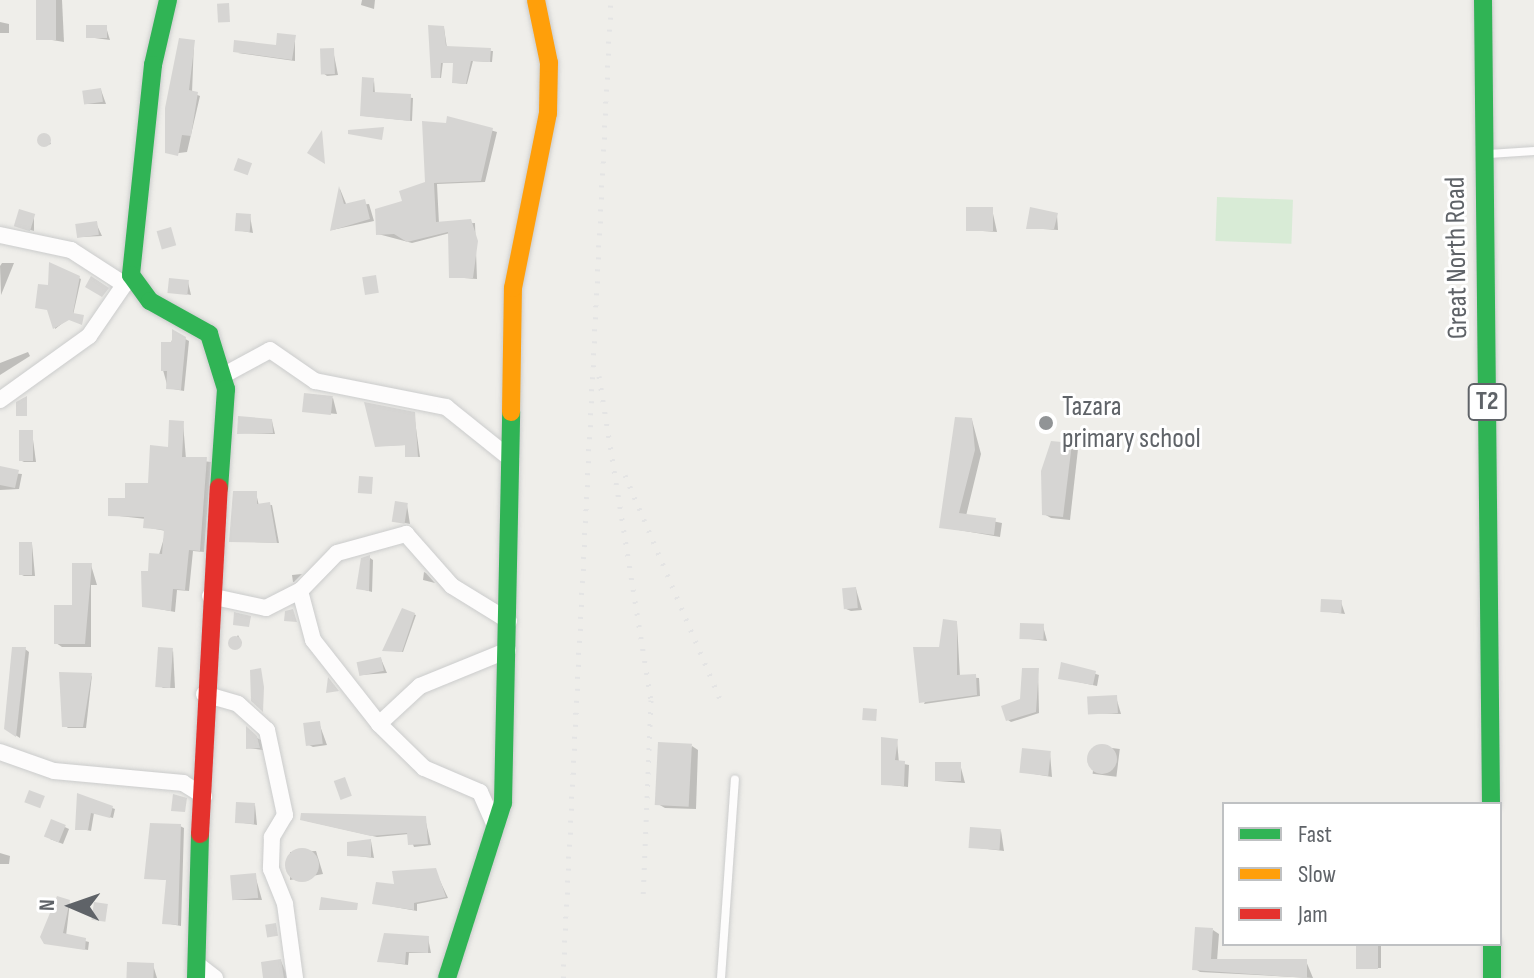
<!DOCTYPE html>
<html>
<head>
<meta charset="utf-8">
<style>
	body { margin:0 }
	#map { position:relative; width:1534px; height:978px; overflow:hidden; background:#efeeea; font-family:"Sofia Sans Condensed",sans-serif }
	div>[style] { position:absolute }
	.green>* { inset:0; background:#d8ebd6; transform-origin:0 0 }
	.shadow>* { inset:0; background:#0003; transform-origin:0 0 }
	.building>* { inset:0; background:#d6d5d3; transform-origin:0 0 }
	.round { border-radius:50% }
	.roads { filter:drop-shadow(0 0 2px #cbcccc) drop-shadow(0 0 2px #cbcccc) }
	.lane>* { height:8px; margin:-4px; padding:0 4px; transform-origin:4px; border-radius:4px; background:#fdfcfc }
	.street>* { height:16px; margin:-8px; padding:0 8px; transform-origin:8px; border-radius:8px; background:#fdfcfc }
	.fast>* { height:18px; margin:-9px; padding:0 9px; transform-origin:9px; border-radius:9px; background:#30b455 }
	.slow>* { height:18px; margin:-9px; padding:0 9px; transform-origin:9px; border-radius:9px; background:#ff9f0a }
	.jam>* { height:18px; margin:-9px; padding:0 9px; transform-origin:9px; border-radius:9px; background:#e5322d }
	.rail>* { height:5px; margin-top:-2.5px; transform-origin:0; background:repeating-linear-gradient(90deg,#e4e4e4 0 2px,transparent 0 12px) }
	.dots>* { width:22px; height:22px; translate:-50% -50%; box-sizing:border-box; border:4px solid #fff; border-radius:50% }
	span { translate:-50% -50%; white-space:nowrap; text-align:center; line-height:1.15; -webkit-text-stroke:6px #fff; paint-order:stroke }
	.shield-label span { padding:2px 6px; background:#fff; border:2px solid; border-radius:6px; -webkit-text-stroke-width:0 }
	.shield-label { font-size:26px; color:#5f6368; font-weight:700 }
	.street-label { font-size:28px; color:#5f6368 }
	.poi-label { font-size:28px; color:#5f6368 }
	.left { translate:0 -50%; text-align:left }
	.legend { position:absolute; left:1222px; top:802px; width:280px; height:144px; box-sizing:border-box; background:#fff; border:2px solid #bfc1c3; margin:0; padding:10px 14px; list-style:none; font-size:24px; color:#5f6368 }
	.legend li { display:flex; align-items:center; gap:16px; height:40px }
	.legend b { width:40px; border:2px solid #bfc1c3 }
	.north { position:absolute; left:32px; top:866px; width:80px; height:80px; -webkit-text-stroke:6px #fff; paint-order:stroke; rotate:272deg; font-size:22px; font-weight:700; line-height:32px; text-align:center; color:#5f6368 }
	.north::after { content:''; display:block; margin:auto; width:28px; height:36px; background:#5f6368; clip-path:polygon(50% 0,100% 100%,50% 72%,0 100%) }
</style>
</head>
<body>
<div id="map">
	<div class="green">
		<div style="left:1217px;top:197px;width:76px;height:44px;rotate:2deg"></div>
	</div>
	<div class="shadow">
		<div style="clip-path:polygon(40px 0,62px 0,64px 42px,40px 38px)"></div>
		<div style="clip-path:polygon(362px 0,375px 0,374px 9px,361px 5px)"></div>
		<div style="clip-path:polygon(0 22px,9px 24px,9px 33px,0 33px)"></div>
		<div style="clip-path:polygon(106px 27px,110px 40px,87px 37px)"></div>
		<div style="clip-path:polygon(444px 28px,447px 48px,493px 51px,492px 62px,473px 61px,467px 84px,456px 83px,455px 63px,443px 62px,441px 78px,433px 77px)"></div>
		<div style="clip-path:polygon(295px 37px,295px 61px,238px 53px,278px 47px)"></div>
		<div style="clip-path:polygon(194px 42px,192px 93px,200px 96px,187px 152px,171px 154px)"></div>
		<div style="clip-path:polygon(333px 50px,338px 75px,327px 76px,323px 73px)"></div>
		<div style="clip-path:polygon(374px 80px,375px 94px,413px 98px,412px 121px,364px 116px)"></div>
		<div style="clip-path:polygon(101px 90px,106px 104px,86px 104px)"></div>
		<div style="clip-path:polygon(449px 118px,497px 132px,485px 182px,437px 184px,439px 224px,475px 223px,477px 279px,451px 277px,450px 233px,412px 243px,378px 234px,427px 184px)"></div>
		<div style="clip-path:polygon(47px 136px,51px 144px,44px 146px,41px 137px)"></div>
		<div style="clip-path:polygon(340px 189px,347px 206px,369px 204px,374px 221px,332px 230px)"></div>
		<div style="clip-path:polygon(992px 209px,997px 232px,968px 230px)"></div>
		<div style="clip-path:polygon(1057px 215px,1058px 230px,1028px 228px)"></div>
		<div style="clip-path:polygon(34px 216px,34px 231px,20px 227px)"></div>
		<div style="clip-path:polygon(250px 216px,253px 233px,237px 230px)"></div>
		<div style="clip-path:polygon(96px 223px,102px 236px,80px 237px)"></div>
		<div style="clip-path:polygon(2px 263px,14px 263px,1px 295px,0 266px)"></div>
		<div style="clip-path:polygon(51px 265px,81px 279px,73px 315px,55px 329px)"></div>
		<div style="clip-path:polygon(188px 282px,191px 295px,170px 291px)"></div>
		<div style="clip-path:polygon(174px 333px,189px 341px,184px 391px,168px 388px,163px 370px)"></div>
		<div style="clip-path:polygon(28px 352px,30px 356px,0 375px,0 363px)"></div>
		<div style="clip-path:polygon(333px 398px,337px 414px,305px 411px)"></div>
		<div style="clip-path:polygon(414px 414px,420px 457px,407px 456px,407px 445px,376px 446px)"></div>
		<div style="clip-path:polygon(972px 420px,981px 454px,966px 516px,1002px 523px,1000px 537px,941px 527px)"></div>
		<div style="clip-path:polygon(272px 421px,275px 434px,239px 433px)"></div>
		<div style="clip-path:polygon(183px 423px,186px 459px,211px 462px,204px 552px,193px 551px,189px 591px,177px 590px,175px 612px,144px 606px,166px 531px,145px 527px,146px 519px,110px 515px,150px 485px)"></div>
		<div style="clip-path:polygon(32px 432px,36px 462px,24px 462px,20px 460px)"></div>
		<div style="clip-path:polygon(1071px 445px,1078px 449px,1070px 520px,1051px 518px,1044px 514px)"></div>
		<div style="clip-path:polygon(0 472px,22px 474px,19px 489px,0 490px)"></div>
		<div style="clip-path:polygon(256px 493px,259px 506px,272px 505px,279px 543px,231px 541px)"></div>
		<div style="clip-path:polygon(407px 505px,410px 524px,395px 521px)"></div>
		<div style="clip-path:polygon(32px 544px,35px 576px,24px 576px,20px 574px)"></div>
		<div style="clip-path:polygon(370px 558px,373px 560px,372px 592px,358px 588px)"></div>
		<div style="clip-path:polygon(91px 565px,97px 585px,91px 585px,91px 647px,62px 647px,56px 643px)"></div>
		<div style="clip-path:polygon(424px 572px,426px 573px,435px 583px,423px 580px)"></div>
		<div style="clip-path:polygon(302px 574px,294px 582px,293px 582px,292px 575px)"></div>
		<div style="clip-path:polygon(856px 589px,862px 610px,851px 611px,846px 609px)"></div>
		<div style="clip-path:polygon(1341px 602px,1345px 614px,1323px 611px)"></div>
		<div style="clip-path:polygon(403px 611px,416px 615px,403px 652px,385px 650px)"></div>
		<div style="clip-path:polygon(957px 623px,960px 677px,979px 678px,980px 696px,924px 704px)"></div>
		<div style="clip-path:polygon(1043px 626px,1047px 641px,1022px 638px)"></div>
		<div style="clip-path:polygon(238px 635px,242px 643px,231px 646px)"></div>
		<div style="clip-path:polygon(25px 649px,29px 652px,20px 738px,6px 729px)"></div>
		<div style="clip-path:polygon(173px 650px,175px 688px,163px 688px,159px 685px)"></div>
		<div style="clip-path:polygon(381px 659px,387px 673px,361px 675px)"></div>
		<div style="clip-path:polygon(1063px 664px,1099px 675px,1097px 686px,1060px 678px)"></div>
		<div style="clip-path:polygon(1038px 670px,1039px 713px,1011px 722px,1008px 720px)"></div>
		<div style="clip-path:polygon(92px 675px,86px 728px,68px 728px,64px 725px)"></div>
		<div style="clip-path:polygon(1116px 697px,1121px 714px,1089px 713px)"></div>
		<div style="clip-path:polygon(319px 723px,327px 745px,313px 747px,309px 745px)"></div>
		<div style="clip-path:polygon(248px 733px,261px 740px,263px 750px,248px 748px)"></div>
		<div style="clip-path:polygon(897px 741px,899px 763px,909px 765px,908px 787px,883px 784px)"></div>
		<div style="clip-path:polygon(692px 746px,698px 750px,696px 809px,665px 808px,658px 804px)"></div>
		<div style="left:1096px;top:746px;width:24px;height:28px;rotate:7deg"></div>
		<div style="clip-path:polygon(1050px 753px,1052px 777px,1022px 772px)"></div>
		<div style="clip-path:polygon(960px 764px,965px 783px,937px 781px)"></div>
		<div style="clip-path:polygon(79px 796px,115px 809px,113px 818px,94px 813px,91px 831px,77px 828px)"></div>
		<div style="clip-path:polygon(255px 805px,257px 825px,236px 822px)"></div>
		<div style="clip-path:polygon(52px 821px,69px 829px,63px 844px,50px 839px)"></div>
		<div style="clip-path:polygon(307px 821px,425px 818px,431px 845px,414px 847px,409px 834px,377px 837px)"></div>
		<div style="clip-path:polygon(180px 826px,184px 828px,181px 926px,165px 923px,168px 880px,146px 878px)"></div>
		<div style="clip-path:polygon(1001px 831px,1004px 851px,971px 847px)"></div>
		<div style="clip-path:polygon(371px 841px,374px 858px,349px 855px)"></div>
		<div style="clip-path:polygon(316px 851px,323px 874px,290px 880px,290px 852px)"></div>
		<div style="clip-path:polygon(0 853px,10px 856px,9px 864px,0 864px)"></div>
		<div style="clip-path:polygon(435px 870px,448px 898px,417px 904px,417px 911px,378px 904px,396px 886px)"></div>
		<div style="clip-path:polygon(255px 875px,262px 900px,234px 900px)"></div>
		<div style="clip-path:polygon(70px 902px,66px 936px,89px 942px,88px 950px,46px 943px)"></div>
		<div style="clip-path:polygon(1213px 930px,1219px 934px,1217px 961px,1306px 961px,1313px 978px,1200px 972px,1194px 968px)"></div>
		<div style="clip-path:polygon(428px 938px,431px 953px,409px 953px,408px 965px,379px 961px)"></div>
		<div style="left:1358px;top:944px;width:23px;height:24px"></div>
		<div style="clip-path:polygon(281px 961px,288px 978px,265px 978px)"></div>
		<div style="clip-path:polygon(153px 965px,157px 978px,129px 978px)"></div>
	</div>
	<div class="building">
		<div style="left:36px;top:0;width:20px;height:40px"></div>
		<div style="left:229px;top:3px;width:19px;height:12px;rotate:87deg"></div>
		<div style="left:86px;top:25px;width:21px;height:13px"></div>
		<div style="clip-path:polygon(428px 25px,444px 26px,446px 46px,491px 48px,490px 62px,471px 61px,466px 84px,452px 83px,453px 63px,441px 63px,440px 78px,431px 78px)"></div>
		<div style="clip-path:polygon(277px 33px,296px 35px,292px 60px,233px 52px,234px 40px,276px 45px)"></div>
		<div style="clip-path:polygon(179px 38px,195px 40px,189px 90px,198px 92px,191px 136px,182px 135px,178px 156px,165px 153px,165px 108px)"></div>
		<div style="left:334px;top:48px;width:26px;height:14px;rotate:88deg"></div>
		<div style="clip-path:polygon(362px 77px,374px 78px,373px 92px,411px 94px,410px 121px,360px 116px)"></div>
		<div style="left:101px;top:88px;width:14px;height:19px;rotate:82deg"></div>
		<div style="clip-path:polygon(447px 116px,493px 128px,481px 181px,434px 183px,436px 222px,471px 219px,478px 241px,473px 278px,449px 278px,448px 232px,407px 242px,394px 234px,376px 235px,375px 209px,402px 201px,399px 191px,425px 182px,422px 121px,446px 123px)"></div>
		<div style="clip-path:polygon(384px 127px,382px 140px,348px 134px,348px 130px)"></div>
		<div style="clip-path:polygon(322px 130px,325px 164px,307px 153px)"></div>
		<div class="round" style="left:37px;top:133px;width:14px;height:14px"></div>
		<div style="left:238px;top:158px;width:15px;height:13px;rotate:20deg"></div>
		<div style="clip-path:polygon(339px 186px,344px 204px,365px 199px,370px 219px,330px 231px)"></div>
		<div style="left:993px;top:207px;width:24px;height:27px;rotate:90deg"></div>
		<div style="clip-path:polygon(1030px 207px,1058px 213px,1054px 229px,1026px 229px)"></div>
		<div style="left:19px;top:209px;width:17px;height:18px;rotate:17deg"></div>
		<div style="left:236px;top:213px;width:15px;height:18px;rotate:4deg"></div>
		<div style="left:97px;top:221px;width:14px;height:22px;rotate:82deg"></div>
		<div style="left:171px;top:227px;width:19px;height:15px;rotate:74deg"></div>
		<div style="clip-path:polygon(49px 262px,80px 276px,73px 313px,84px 315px,82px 325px,69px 320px,53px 329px,47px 310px,35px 308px,38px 284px,48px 285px)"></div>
		<div style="left:376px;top:275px;width:18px;height:14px;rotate:81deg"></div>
		<div style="clip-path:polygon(91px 276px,109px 288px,102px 297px,85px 287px)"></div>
		<div style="left:169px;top:278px;width:20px;height:15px;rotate:6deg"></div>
		<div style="clip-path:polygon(172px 329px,186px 337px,181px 390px,166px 389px,167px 371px,161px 371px,161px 342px,172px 342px)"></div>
		<div style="left:304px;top:393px;width:29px;height:19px;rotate:6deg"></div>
		<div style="clip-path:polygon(27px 396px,27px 416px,16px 416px,16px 402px)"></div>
		<div style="clip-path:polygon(364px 402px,415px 412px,418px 457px,405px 457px,405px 445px,375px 447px)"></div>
		<div style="clip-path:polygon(238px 416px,272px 419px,273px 433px,237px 434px)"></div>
		<div style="clip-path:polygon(955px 417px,972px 418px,975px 450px,959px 513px,996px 518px,994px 535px,939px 528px)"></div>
		<div style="clip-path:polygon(169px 420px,184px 421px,182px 457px,207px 457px,200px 551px,189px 550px,185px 590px,173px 589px,171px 611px,142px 607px,141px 571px,148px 571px,149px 553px,162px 554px,164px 530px,143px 528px,144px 517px,108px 516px,108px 498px,125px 498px,125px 483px,148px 483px,150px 445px,168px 447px)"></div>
		<div style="left:19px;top:430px;width:14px;height:31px"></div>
		<div style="clip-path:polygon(1051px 441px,1072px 443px,1063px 517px,1042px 515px,1041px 471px)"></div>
		<div style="clip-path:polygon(0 466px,19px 470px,15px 488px,0 485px)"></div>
		<div style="left:359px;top:476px;width:14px;height:17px;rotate:4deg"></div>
		<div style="clip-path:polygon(233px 491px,257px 491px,257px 504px,270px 502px,277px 543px,229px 542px)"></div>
		<div style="left:395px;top:501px;width:13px;height:21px;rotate:9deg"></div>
		<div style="left:19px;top:542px;width:13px;height:33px"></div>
		<div style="clip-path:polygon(370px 555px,369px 591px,356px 589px,361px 558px)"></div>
		<div style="clip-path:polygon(72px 563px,92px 563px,85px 644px,54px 644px,54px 605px,72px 605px)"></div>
		<div style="left:856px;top:587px;width:21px;height:14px;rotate:85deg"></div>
		<div style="left:1321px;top:599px;width:21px;height:13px;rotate:3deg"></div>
		<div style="clip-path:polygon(402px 608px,415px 613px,402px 652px,382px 651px)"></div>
		<div style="clip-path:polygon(293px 609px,297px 622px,284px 621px,285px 611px)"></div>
		<div style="clip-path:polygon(234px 612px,251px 616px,249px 627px,233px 625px)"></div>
		<div style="clip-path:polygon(943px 619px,957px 621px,957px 675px,976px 674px,977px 695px,919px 703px,913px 647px,939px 647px)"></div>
		<div style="left:1020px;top:623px;width:24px;height:16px;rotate:2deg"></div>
		<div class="round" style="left:228px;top:636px;width:14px;height:14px"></div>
		<div style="clip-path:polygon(12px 647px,26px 647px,16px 737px,4px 729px)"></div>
		<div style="left:158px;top:647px;width:15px;height:40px;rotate:4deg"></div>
		<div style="left:381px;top:657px;width:14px;height:25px;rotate:78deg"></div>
		<div style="clip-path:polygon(1061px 662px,1096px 671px,1093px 685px,1058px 679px)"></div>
		<div style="clip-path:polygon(261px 668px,264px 687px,263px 712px,251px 701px,250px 670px)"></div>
		<div style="clip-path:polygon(1022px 668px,1039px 668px,1036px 712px,1006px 721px,1001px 706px,1020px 699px)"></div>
		<div style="clip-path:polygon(59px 672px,92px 673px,83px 727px,62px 727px)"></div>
		<div style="clip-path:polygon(328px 677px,339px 691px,326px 693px)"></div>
		<div style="left:1117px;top:695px;width:18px;height:30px;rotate:87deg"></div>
		<div style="left:863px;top:708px;width:14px;height:12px;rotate:4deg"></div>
		<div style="left:320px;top:721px;width:23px;height:17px;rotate:83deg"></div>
		<div style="clip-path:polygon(246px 726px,257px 736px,260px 748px,246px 749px)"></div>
		<div style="clip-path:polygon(881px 737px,898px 739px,895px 760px,905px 761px,904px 786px,881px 785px)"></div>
		<div style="left:658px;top:742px;width:34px;height:63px;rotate:3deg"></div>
		<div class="round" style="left:1087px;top:744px;width:30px;height:30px"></div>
		<div style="left:1022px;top:748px;width:29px;height:25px;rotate:6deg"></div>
		<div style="left:961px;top:762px;width:19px;height:26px;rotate:90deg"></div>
		<div style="left:345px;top:777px;width:20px;height:12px;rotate:70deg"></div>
		<div style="left:29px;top:790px;width:17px;height:13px;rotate:21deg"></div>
		<div style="clip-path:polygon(77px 793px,113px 806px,110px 818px,91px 813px,88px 830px,75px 830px)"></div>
		<div style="clip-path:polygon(173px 794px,187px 798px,185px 812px,171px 811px)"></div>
		<div style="left:236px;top:802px;width:19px;height:21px;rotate:3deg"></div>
		<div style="clip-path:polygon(301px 813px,426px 816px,428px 844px,408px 845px,407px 833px,371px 836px,300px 820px)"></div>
		<div style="left:51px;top:819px;width:16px;height:19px;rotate:22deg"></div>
		<div style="clip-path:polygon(150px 823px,181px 824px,178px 925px,162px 924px,166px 880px,144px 879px)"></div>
		<div style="left:970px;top:827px;width:31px;height:21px;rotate:4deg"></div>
		<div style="clip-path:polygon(371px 839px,371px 857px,347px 856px,347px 842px)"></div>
		<div class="round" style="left:285px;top:848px;width:34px;height:34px"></div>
		<div style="clip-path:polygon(436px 868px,446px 897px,414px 903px,414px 910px,372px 904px,376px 882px,394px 884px,392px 871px)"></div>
		<div style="left:256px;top:873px;width:25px;height:26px;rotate:85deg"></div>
		<div style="clip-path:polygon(57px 896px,70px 900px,63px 933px,86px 938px,85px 950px,44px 944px,40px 937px)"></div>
		<div style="clip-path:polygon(321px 897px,358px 903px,357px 910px,319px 910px)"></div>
		<div style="left:94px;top:902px;width:14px;height:18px;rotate:8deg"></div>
		<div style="left:276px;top:923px;width:13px;height:11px;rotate:81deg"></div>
		<div style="clip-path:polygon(1195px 927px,1213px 928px,1211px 959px,1307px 959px,1307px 978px,1192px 970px)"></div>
		<div style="clip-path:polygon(384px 933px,429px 936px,428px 953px,406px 952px,405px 964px,377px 962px)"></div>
		<div style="left:1356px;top:944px;width:22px;height:25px"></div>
		<div style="clip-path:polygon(281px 959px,284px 978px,263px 978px,261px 962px)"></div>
		<div style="left:127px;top:962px;width:27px;height:16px;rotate:2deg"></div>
	</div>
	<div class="roads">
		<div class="lane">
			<div style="left:1489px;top:154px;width:45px;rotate:-3.8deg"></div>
			<div style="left:721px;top:978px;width:199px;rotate:-86deg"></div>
		</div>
		<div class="street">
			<div style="left:0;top:235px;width:73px;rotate:11.9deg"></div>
			<div style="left:71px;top:250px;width:64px;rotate:32.9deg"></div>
			<div style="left:224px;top:375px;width:52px;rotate:-28.5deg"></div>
			<div style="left:270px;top:350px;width:55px;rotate:34.6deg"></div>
			<div style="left:315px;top:381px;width:134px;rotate:11.2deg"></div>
			<div style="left:446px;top:407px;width:83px;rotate:38.7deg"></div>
			<div style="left:0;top:400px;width:110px;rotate:-35.7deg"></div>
			<div style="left:89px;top:336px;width:74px;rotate:-55.5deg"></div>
			<div style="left:300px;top:591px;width:51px;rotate:75.1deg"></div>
			<div style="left:313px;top:640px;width:107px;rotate:51.8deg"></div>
			<div style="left:379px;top:724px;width:56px;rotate:-42.8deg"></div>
			<div style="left:420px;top:686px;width:95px;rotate:-22.2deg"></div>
			<div style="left:210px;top:596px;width:57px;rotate:12.1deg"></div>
			<div style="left:266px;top:608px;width:38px;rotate:-27deg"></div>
			<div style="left:300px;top:591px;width:53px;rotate:-45.8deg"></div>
			<div style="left:337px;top:553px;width:72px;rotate:-15.4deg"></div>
			<div style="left:406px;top:534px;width:69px;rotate:48.5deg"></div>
			<div style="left:452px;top:586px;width:67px;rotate:31.6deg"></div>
			<div style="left:204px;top:694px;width:35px;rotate:16deg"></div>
			<div style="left:238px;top:704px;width:39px;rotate:42deg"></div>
			<div style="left:267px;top:730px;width:87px;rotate:78deg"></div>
			<div style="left:285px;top:815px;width:26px;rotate:121deg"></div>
			<div style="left:272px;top:837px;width:32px;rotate:92deg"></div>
			<div style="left:271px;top:869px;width:38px;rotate:68deg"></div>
			<div style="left:285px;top:904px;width:75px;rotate:82.3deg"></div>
			<div style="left:379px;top:724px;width:63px;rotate:44.4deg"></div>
			<div style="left:424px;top:768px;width:61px;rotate:23.2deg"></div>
			<div style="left:480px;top:792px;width:39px;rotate:66deg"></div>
			<div style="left:0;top:752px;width:57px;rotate:19.4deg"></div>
			<div style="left:54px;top:771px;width:130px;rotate:5.3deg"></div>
			<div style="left:183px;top:783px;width:25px;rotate:32deg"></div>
			<div style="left:197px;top:964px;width:23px;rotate:38deg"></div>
		</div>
		<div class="fast">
			<div style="left:168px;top:0;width:67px;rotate:103deg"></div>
			<div style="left:153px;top:65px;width:211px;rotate:96deg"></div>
			<div style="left:131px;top:275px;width:32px;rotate:54deg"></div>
			<div style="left:150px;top:301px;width:68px;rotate:29.2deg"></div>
			<div style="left:209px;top:334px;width:58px;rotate:72.8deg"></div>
			<div style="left:226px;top:389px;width:99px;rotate:94deg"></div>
			<div style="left:1483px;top:0;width:804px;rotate:89.43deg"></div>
			<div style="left:1492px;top:944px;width:34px;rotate:90deg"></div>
			<div style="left:196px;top:978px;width:144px;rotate:-88.4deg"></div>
			<div style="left:447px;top:978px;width:184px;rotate:-72.3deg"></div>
			<div style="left:503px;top:803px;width:391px;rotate:-88.8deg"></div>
		</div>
		<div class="slow">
			<div style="left:511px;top:412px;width:124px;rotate:-89.1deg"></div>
			<div style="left:513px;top:288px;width:178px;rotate:-78.7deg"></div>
			<div style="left:548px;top:113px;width:50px;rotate:-88.9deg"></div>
			<div style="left:549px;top:63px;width:64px;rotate:-101.7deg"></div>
		</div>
		<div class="jam">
			<div style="left:200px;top:834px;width:347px;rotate:-86.9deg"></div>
		</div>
	</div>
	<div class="rail">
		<div style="left:599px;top:376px;width:328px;rotate:80.9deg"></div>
		<div style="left:651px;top:700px;width:203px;rotate:92.3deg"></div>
		<div style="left:625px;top:475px;width:243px;rotate:67deg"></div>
		<div style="left:563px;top:978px;width:979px;rotate:-87.19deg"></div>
	</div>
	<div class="dots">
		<div style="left:1046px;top:423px;background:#919496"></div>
	</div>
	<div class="shield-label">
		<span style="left:1487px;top:402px">T2</span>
	</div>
	<div class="street-label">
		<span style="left:1457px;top:258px;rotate:-91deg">Great North Road</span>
	</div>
	<div class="poi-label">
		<span class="left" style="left:1062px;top:423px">Tazara<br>primary school</span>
	</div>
	<ul class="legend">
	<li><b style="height:10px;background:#30b455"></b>Fast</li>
	<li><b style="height:10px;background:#ff9f0a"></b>Slow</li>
	<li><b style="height:10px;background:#e5322d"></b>Jam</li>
	</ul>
	<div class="north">N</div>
</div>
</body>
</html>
